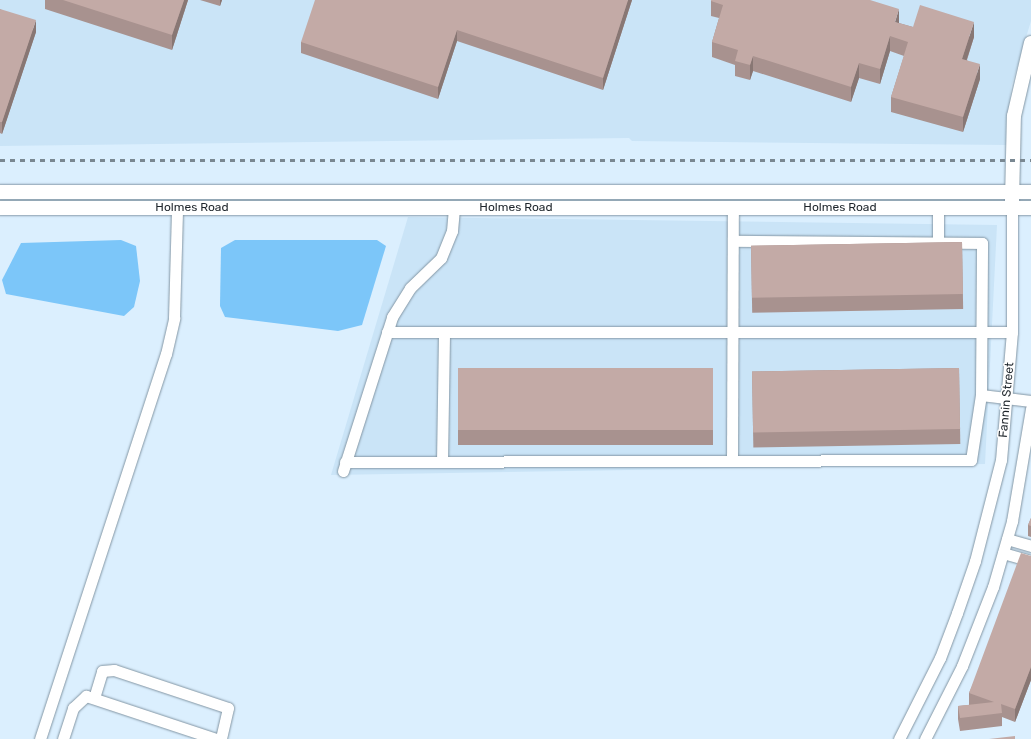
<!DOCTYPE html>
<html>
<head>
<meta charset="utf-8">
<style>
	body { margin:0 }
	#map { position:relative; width:1031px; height:739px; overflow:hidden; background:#dbeffe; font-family:Rubik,sans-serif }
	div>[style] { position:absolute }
	.built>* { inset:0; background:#cae4f7 }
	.water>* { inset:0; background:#7cc6f9 }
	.roads { filter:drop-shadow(0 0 1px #8396a4) drop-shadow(0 0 1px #8396a4) }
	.minor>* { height:11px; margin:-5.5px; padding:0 5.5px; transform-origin:5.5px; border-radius:5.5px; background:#fff }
	.major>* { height:14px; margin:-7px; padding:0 7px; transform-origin:7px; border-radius:7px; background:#fff }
	.rail>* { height:3px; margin-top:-1.5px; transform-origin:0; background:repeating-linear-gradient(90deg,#7a8892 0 5px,transparent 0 10px) }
	.wall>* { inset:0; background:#a8928f; transform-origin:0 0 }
	.shaded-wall>* { inset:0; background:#887774 }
	.building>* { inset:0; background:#c3aaa6; transform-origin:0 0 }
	span { translate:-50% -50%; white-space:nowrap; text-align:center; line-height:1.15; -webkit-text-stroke:3px #fff; paint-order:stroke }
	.street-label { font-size:12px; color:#1e252b }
</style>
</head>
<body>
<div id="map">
	<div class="built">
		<div style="clip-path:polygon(0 0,1031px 0,1031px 21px,1011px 87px,1006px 145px,632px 141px,629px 138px,0 146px)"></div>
		<div style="clip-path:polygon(408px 217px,997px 225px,985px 464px,331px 475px)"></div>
	</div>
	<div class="water">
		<div style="clip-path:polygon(121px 240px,136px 246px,140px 281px,134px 307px,124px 316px,6px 294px,2px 280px,21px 243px)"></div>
		<div style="clip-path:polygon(235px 240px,377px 240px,386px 246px,362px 325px,338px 331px,225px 317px,220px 306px,221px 248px)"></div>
	</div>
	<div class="roads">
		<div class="minor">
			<div style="left:938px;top:207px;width:35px;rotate:90deg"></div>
			<div style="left:387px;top:332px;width:625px"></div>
			<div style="left:981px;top:395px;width:50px;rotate:6.8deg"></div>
			<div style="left:732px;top:461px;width:253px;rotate:-89.8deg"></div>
			<div style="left:345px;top:462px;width:626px;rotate:-0.18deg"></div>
			<div style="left:971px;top:460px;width:66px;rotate:-81.3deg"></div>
			<div style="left:981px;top:395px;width:152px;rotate:-89.6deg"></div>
			<div style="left:982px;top:243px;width:249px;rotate:-179.5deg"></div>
			<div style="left:442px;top:462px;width:130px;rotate:-89.1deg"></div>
			<div style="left:343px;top:471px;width:162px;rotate:-72.3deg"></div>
			<div style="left:392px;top:317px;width:34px;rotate:-58deg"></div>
			<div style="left:410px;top:288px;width:43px;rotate:-44.1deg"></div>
			<div style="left:441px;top:258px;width:29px;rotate:-68deg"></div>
			<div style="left:452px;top:231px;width:23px;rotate:-85deg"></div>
			<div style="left:1007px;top:539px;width:25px;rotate:16deg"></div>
			<div style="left:1003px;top:553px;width:29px;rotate:16deg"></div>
			<div style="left:94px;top:698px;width:28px;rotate:-73deg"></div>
			<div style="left:102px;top:671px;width:12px;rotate:-5deg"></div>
			<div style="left:114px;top:670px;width:120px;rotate:18.4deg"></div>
			<div style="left:228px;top:708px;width:32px;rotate:103deg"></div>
			<div style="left:40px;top:739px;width:405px;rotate:-71.9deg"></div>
			<div style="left:166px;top:354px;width:37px;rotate:-77deg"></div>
			<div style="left:174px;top:318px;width:110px;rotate:-88.4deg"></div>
			<div style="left:63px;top:739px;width:33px;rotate:-72deg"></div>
			<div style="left:73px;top:708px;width:18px;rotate:-43deg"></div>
			<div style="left:86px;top:696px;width:137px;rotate:18.3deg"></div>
			<div style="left:899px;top:739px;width:91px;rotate:-63.2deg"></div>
			<div style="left:940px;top:658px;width:48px;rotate:-69.3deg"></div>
			<div style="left:957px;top:613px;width:55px;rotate:-70.9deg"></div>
			<div style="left:975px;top:561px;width:104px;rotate:-75.6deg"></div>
			<div style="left:1001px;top:460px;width:128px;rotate:-85.1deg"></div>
			<div style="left:1012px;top:332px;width:124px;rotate:-90deg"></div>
			<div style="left:925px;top:739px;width:82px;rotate:-63.1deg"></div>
			<div style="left:962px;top:666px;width:85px;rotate:-68.6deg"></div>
			<div style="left:993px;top:587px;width:69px;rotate:-73.9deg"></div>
			<div style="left:1012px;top:521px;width:114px;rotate:-80.4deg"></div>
		</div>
		<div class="major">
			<div style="left:0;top:192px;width:1031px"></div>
			<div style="left:1012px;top:201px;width:85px;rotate:-88.7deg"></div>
			<div style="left:1014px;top:116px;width:75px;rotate:-76.9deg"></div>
			<div style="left:0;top:208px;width:1031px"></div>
		</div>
	</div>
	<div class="rail">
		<div style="left:0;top:160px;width:1031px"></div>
	</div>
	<div class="wall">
		<div style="clip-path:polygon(45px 0,188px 0,172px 50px,45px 9px)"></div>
		<div style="clip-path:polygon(200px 0,222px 0,220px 6px)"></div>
		<div style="clip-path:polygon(632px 0,603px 90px,457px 41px,438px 99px,301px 53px,301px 42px)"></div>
		<div style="clip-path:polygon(711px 0,899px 23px,913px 27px,974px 37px,967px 60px,980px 79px,963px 132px,891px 112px,891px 97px,904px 56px,890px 51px,880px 84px,859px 78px,851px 102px,753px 71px,750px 80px,735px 76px,735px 65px,712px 57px,712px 42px,719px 18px,711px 16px)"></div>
		<div style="clip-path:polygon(0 9px,36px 32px,2px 134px,0 133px)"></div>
		<div style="left:962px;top:242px;width:67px;height:211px;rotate:89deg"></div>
		<div style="left:713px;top:368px;width:77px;height:255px;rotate:90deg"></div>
		<div style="left:959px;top:368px;width:76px;height:207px;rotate:89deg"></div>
		<div style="clip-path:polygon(1031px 518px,1031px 537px,1028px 536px,1028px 525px)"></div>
		<div style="clip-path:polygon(1031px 556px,1031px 680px,1015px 722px,1002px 717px,1002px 726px,960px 731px,958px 719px,958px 706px,969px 705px,969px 693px)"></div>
	</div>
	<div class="shaded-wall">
		<div style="clip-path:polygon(184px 0,188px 0,172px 50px,172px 35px)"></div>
		<div style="clip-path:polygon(220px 0,222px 0,220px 6px)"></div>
		<div style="clip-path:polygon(628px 0,632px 0,603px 90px,603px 78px)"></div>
		<div style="clip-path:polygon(899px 9px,899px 24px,895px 22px)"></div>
		<div style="clip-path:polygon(36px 20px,36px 32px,2px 134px,2px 122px)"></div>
		<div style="clip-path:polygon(974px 22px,974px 37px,962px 74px,962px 59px)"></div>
		<div style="clip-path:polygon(457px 30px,457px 41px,438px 99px,438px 87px)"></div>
		<div style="clip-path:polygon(890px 36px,890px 51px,880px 84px,880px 69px)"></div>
		<div style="clip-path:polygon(753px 56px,753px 71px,750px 80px,750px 65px)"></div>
		<div style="clip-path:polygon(859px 63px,859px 78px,851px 102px,851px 87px)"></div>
		<div style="clip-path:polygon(980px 64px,980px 79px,963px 132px,963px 117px)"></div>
		<div style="clip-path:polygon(1031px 667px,1031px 680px,1015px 722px,1015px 709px)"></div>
	</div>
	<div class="building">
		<div style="clip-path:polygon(63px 0,184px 0,172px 35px)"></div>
		<div style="clip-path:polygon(315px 0,628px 0,603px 78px,457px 30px,438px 87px,301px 42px)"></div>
		<div style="clip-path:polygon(711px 0,870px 0,899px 9px,895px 22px,913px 27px,920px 5px,974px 22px,962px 59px,980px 64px,963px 117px,891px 97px,908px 42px,890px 36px,880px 69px,859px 63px,851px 87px,753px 56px,750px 65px,735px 61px,738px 50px,712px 42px,723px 5px,711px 1px)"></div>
		<div style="clip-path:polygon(0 9px,36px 20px,2px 122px,0 122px)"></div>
		<div style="left:962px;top:242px;width:52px;height:211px;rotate:89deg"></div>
		<div style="left:713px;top:368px;width:62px;height:255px;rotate:90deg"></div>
		<div style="left:959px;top:368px;width:61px;height:207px;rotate:89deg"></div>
		<div style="clip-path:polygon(1031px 518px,1031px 526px,1028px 525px)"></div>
		<div style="clip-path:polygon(1021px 553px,1031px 556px,1031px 667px,1015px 709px,1001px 704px,1002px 713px,960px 718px,958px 706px,994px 702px,969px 693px)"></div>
		<div style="clip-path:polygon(1015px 736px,1015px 739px,989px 739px)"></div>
	</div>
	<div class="street-label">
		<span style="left:192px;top:208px">Holmes Road</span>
		<span style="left:516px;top:208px">Holmes Road</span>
		<span style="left:840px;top:208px">Holmes Road</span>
		<span style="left:1007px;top:400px;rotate:-85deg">Fannin Street</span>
	</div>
</div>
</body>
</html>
